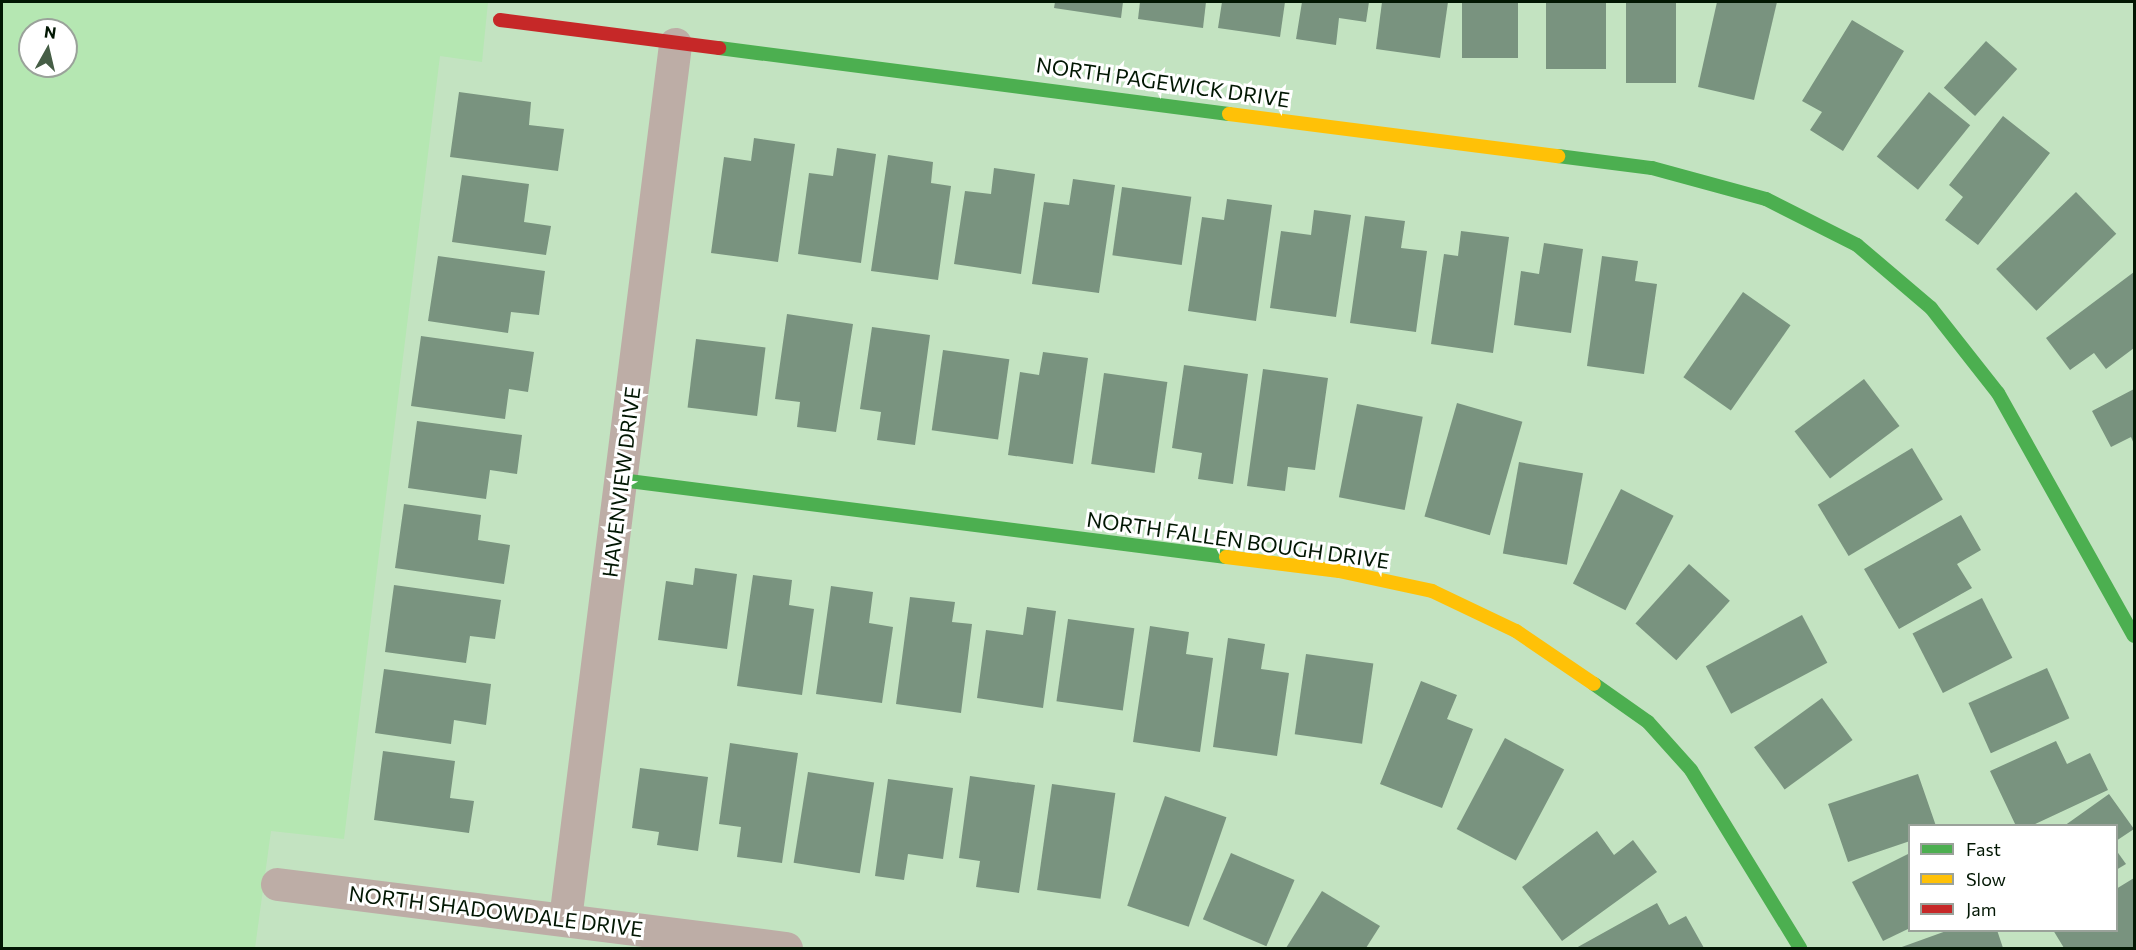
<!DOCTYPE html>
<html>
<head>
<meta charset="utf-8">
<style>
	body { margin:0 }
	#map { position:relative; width:2136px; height:950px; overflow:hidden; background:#c3e3c1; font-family:Commissioner,sans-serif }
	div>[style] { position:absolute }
	.built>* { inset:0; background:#b5e7b2 }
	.building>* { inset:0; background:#79937f; transform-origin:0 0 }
	.street>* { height:33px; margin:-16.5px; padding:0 16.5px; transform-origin:16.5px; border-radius:16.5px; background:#bdada6 }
	.fast>* { height:14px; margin:-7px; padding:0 7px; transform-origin:7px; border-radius:7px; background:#4caf50 }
	.slow>* { height:14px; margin:-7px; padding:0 7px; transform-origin:7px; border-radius:7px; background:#ffc107 }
	.jam>* { height:14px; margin:-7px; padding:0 7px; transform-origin:7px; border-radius:7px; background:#c62828 }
	span { translate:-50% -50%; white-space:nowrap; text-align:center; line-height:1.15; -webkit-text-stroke:6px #fff; paint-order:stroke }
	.street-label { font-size:21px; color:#021703 }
	.frame { position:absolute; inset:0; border:3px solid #021703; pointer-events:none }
	.legend { position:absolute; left:1908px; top:824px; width:210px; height:108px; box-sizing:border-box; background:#fff; border:2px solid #9aa29a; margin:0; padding:8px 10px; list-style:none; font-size:18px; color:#021703 }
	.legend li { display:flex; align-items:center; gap:12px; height:30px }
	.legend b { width:30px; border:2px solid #9aa29a }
	.north { position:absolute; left:18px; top:18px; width:60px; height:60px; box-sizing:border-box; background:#fff; border:2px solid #9aa29a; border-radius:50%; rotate:8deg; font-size:16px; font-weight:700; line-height:24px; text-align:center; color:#021703 }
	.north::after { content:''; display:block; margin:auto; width:21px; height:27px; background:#465e46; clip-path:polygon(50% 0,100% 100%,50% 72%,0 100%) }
</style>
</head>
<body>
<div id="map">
	<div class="built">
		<div style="clip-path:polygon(evenodd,2px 2px,488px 2px,482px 62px,440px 56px,344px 839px,271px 831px,255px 948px,2px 948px,2px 2px,30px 30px,66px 30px,66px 66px,30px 66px,30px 30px)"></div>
	</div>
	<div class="building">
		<div style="clip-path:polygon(1055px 2px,1123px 2px,1121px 18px,1054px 8px)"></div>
		<div style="clip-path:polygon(1140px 2px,1206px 2px,1203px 28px,1138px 19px)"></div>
		<div style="clip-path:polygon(1222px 2px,1285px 2px,1280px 37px,1218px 28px)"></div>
		<div style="clip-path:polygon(1302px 2px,1369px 2px,1366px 22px,1339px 18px,1336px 45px,1296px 39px)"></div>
		<div style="clip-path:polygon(1382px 2px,1448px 2px,1440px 58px,1376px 49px)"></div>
		<div style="left:1462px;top:2px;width:56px;height:56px"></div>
		<div style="left:1546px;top:2px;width:60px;height:67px"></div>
		<div style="left:1626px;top:2px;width:50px;height:81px"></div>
		<div style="clip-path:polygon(1717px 2px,1777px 2px,1754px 100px,1698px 87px)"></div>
		<div style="clip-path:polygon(1852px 20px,1904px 51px,1843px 151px,1810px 130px,1822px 112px,1802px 101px)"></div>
		<div style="left:1986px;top:41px;width:42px;height:63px;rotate:42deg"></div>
		<div style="clip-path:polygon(459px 92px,531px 102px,529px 125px,564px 129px,558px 171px,450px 157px)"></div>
		<div style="left:1929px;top:92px;width:53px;height:83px;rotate:39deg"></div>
		<div style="clip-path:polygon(2003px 116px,2050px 153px,1978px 245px,1945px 220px,1963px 197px,1949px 185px)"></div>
		<div style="clip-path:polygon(754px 138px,795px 144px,778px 262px,711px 253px,724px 157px,751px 161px)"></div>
		<div style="clip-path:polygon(837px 148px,876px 154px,861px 263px,798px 254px,809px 173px,833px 176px)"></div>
		<div style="clip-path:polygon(888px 155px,933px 162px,931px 183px,951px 186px,938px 280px,871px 271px)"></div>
		<div style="clip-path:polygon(994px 168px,1035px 174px,1021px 274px,954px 264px,965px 191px,991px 194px)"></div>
		<div style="clip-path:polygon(462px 175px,529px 184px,524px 222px,551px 226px,546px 255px,452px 242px)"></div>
		<div style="clip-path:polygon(1073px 179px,1115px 185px,1099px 293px,1032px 284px,1044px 202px,1069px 205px)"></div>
		<div style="left:1122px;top:187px;width:70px;height:69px;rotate:8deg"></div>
		<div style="left:2076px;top:192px;width:58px;height:111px;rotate:46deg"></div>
		<div style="clip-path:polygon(1227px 199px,1272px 205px,1256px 321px,1188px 311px,1202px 217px,1224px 220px)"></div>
		<div style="clip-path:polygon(1314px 210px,1351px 215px,1336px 317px,1270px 308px,1281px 231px,1311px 235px)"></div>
		<div style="clip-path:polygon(1365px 216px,1405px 221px,1401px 248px,1427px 251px,1416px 332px,1350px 323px)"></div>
		<div style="clip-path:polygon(1461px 231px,1509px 237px,1493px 353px,1431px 344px,1444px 254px,1458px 256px)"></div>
		<div style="clip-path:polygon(1544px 243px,1583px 249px,1571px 333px,1514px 325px,1521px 271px,1539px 274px)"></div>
		<div style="clip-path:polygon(438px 256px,545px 271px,539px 315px,511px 312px,508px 333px,428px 321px)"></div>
		<div style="clip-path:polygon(1602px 256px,1638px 261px,1635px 281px,1657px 284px,1644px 374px,1587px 366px)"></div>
		<div style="clip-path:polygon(2134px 272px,2134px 348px,2106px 369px,2094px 353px,2070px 370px,2046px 338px)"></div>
		<div style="left:1743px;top:292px;width:58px;height:104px;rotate:35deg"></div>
		<div style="clip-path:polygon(787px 314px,853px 324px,836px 432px,797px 427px,800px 402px,775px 399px)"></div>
		<div style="clip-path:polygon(872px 327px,930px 335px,915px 445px,877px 440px,881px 412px,860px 409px)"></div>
		<div style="clip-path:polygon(421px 336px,534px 352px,528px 392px,509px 389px,505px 419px,411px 406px)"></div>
		<div style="left:696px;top:339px;width:70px;height:69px;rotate:7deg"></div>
		<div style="left:943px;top:350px;width:67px;height:81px;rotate:8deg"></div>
		<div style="clip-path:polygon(1043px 352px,1088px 358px,1073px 464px,1008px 455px,1020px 372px,1039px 375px)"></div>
		<div style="clip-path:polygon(1184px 365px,1248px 374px,1233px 484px,1198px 479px,1202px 453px,1172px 448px)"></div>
		<div style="clip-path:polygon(1263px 369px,1328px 378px,1315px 470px,1288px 467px,1285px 491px,1247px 486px)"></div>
		<div style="left:1104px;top:373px;width:64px;height:92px;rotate:8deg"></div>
		<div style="left:1864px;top:379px;width:59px;height:87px;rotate:53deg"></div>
		<div style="clip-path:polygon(2134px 389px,2134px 444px,2131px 437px,2111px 447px,2092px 411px)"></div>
		<div style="left:1457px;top:403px;width:68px;height:118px;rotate:16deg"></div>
		<div style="left:1357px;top:404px;width:67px;height:95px;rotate:11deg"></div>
		<div style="clip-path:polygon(417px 421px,522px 435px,517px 474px,490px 470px,486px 499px,408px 488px)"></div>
		<div style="left:1912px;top:448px;width:60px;height:110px;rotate:59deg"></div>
		<div style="left:1519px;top:462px;width:65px;height:93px;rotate:10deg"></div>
		<div style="left:1621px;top:489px;width:59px;height:106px;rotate:27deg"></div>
		<div style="clip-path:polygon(404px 504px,481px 515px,478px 540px,510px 545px,504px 584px,395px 568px)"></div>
		<div style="clip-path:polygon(1961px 515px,1981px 550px,1957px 564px,1972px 588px,1899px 629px,1864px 569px)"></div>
		<div style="left:1689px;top:564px;width:55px;height:80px;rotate:42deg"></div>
		<div style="clip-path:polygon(695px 568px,737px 574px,727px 649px,658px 640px,666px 581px,693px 585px)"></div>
		<div style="clip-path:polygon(753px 575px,792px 580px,789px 605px,814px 609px,802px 695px,737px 686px)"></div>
		<div style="clip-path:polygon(394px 585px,501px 600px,495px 639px,470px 636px,466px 663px,385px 652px)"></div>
		<div style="clip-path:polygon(831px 586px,873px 592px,869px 623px,893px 627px,882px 703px,816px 694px)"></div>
		<div style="clip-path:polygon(910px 597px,955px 602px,952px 622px,972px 624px,961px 713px,896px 704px)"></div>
		<div style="left:1982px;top:598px;width:67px;height:78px;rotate:63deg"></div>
		<div style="clip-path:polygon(1027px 607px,1056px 611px,1043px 708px,977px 698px,986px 630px,1023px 635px)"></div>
		<div style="left:1802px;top:615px;width:54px;height:109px;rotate:62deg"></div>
		<div style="left:1068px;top:619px;width:67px;height:83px;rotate:8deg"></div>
		<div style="clip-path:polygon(1150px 626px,1189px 632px,1186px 654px,1213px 658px,1200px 752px,1133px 742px)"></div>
		<div style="clip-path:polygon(1228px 638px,1265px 644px,1261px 669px,1289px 673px,1277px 756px,1213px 747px)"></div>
		<div style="left:1306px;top:654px;width:68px;height:81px;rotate:8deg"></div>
		<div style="left:2047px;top:668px;width:55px;height:86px;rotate:66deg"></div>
		<div style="clip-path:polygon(384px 669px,491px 684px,486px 725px,454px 720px,451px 744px,375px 733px)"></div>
		<div style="clip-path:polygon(1421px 681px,1457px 695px,1447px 719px,1473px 729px,1442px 808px,1380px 784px)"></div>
		<div style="left:1822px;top:698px;width:52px;height:84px;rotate:54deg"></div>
		<div style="left:1505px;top:738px;width:67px;height:103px;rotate:28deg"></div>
		<div style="clip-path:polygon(2056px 741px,2067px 764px,2090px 753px,2108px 790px,2031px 826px,2016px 826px,1990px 771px)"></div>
		<div style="clip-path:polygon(730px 743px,798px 753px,782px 863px,737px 857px,741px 827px,719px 824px)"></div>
		<div style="clip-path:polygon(383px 751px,455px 761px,450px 798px,474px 801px,469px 833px,374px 820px)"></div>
		<div style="clip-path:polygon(640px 768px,708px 777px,698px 851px,657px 845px,659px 832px,632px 828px)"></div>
		<div style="left:808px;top:772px;width:67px;height:92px;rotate:9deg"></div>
		<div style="clip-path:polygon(1918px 774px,1936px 826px,1910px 826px,1910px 841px,1848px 862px,1828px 804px)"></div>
		<div style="clip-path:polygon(970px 776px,1035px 785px,1019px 893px,976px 887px,980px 861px,959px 858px)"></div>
		<div style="clip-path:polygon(888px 779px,953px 788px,943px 859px,908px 854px,904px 880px,875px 876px)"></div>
		<div style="left:1052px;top:784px;width:64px;height:107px;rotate:8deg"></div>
		<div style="clip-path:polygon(2109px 794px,2134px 829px,2116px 841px,2116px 826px,2064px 826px)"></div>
		<div style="left:1165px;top:796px;width:65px;height:116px;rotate:19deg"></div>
		<div style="clip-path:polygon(1597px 831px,1614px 855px,1633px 840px,1657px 872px,1562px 941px,1522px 887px)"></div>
		<div style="clip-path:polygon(2116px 850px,2126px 864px,2116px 870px)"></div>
		<div style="left:1231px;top:853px;width:69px;height:72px;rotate:23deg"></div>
		<div style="clip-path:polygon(1910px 853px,1910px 928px,1883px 941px,1852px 882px)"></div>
		<div style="clip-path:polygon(2134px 878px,2134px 948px,2064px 948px,2053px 930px,2116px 930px,2116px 889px)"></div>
		<div style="clip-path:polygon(1322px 891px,1380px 926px,1366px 948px,1286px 948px)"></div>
		<div style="clip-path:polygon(1657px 903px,1669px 925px,1686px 916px,1704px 948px,1576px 948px)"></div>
		<div style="clip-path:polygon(1949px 930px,1997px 930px,2003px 948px,1899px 948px)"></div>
	</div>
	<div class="street">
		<div style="left:277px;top:884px;width:513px;rotate:7.17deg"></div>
		<div style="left:565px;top:919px;width:882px;rotate:-82.83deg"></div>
	</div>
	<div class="fast">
		<div style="left:719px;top:48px;width:514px;rotate:7.37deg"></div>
		<div style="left:1558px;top:156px;width:95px;rotate:7.3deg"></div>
		<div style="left:1652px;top:168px;width:118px;rotate:15.2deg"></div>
		<div style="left:1766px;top:199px;width:102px;rotate:26.8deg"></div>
		<div style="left:1857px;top:245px;width:97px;rotate:40.4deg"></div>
		<div style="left:1931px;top:308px;width:108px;rotate:51.8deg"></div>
		<div style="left:1998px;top:393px;width:278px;rotate:60.8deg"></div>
		<div style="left:621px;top:480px;width:610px;rotate:7.25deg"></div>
		<div style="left:1594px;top:684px;width:66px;rotate:35.1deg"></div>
		<div style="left:1648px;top:722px;width:64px;rotate:48.1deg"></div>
		<div style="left:1691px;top:770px;width:209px;rotate:58.5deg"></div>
	</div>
	<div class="slow">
		<div style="left:1229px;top:114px;width:332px;rotate:7.3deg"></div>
		<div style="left:1226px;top:557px;width:114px;rotate:7.1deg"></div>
		<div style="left:1339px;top:571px;width:95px;rotate:12.1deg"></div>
		<div style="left:1432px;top:591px;width:93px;rotate:25.5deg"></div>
		<div style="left:1516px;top:631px;width:94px;rotate:34.2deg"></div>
	</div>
	<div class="jam">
		<div style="left:500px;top:20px;width:221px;rotate:7.3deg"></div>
	</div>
	<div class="street-label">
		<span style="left:1163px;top:82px;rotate:8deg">NORTH PAGEWICK DRIVE</span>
		<span style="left:621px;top:482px;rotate:-83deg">HAVENVIEW DRIVE</span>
		<span style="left:1238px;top:540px;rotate:8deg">NORTH FALLEN BOUGH DRIVE</span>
		<span style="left:496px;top:911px;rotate:7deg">NORTH SHADOWDALE DRIVE</span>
	</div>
	<div class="frame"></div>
	<ul class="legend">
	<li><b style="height:8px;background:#4caf50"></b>Fast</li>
	<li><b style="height:8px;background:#ffc107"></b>Slow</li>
	<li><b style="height:8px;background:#c62828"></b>Jam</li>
	</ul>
	<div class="north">N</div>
</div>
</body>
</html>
